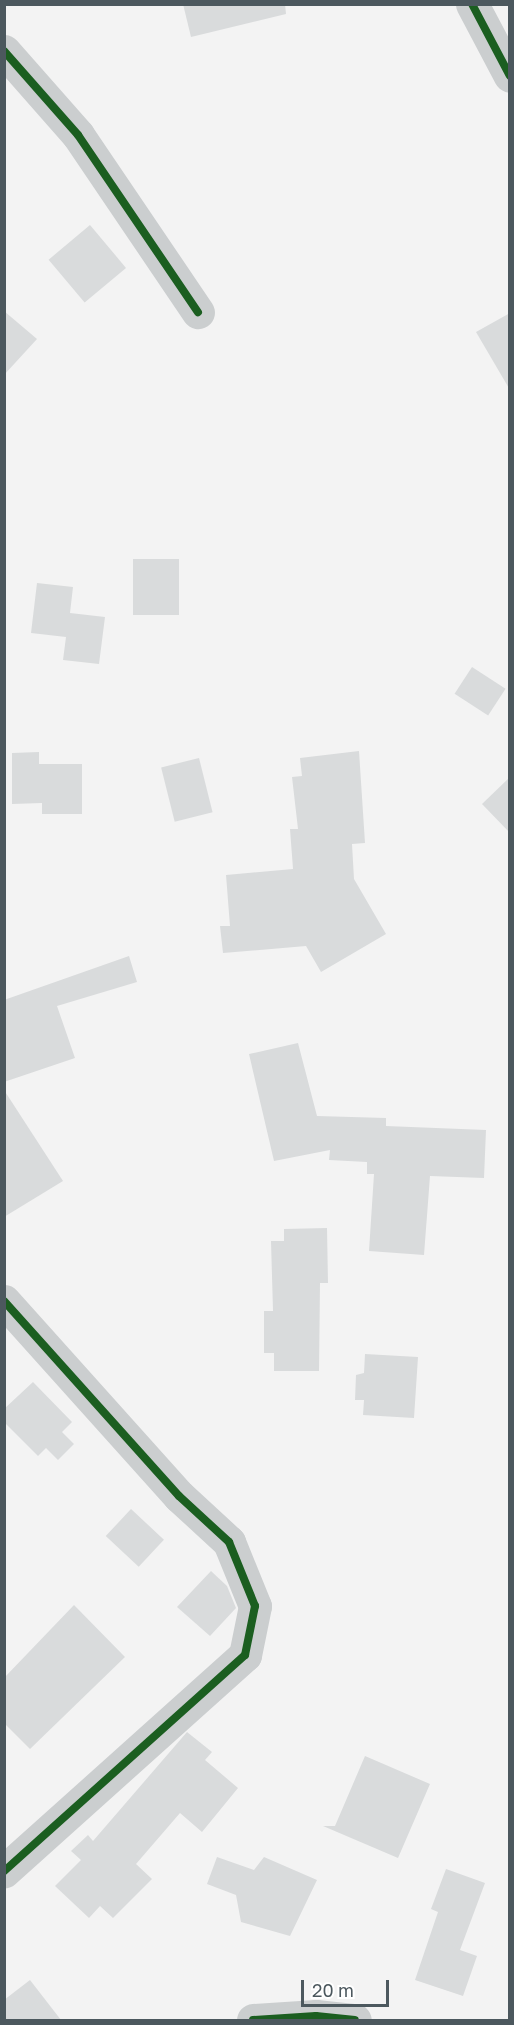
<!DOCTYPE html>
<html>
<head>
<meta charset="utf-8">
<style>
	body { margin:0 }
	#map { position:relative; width:514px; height:2025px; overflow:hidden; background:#f3f3f3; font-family:"Golos Text",sans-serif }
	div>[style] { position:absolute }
	.building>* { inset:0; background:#d9dbdc; transform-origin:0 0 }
	.minor>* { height:33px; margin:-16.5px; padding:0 16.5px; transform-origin:16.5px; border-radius:16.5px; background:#cbcecf }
	.cycleway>* { height:8px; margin:-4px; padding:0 4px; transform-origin:4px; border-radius:4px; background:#1b5e20 }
	span { translate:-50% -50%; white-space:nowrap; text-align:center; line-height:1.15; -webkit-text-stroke:4.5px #fff; paint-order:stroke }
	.frame { position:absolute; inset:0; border:6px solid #4c585e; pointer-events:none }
	.scale { position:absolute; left:301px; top:1980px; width:88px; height:27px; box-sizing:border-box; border:3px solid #4c585e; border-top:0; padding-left:8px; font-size:18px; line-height:21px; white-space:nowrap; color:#4c585e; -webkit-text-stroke:4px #fff; paint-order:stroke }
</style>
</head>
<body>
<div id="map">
	<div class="building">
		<div style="clip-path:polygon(183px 4px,285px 4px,286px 14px,191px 37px)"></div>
		<div style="left:90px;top:225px;width:56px;height:54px;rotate:50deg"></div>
		<div style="clip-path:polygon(4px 311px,37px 339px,4px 375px)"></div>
		<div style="clip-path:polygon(510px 313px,510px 390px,476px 332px)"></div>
		<div style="left:133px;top:559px;width:46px;height:56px"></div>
		<div style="clip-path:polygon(37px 583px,73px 587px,70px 613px,105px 617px,99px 664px,63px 660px,66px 637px,31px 633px)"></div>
		<div style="left:472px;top:667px;width:40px;height:32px;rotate:33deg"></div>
		<div style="clip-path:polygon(359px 751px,365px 843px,352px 844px,354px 879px,386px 934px,321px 972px,306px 946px,223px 953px,220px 926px,230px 926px,226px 875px,293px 869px,290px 829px,298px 829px,292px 777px,302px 776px,300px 758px)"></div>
		<div style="clip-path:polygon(39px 752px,39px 764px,82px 764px,82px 814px,42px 814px,42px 803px,12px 804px,12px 753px)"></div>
		<div style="left:199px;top:758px;width:56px;height:39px;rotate:76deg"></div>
		<div style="clip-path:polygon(510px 777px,510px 833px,482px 804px)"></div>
		<div style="clip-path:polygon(129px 956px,137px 982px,57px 1006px,75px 1058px,4px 1082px,4px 1000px)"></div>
		<div style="clip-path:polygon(298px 1043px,317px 1116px,386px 1118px,386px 1126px,486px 1130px,484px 1178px,430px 1176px,424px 1255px,369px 1251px,374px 1174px,367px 1174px,367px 1162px,329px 1160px,330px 1150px,274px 1161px,249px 1054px)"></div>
		<div style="clip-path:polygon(4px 1090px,63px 1181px,4px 1217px)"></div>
		<div style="clip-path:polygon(327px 1228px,328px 1283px,320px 1283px,319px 1371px,274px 1371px,274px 1353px,264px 1353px,264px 1311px,273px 1311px,271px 1241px,284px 1241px,284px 1229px)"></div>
		<div style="clip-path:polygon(365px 1354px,418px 1357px,414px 1418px,363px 1415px,364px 1400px,355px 1400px,356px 1375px,364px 1373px)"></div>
		<div style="clip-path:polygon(33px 1382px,72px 1422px,62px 1432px,74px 1444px,58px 1460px,46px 1448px,38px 1456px,4px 1422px,4px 1409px)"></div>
		<div style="left:131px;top:1509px;width:45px;height:37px;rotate:43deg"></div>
		<div style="clip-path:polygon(211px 1571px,227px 1586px,236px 1608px,210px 1636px,177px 1607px)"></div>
		<div style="clip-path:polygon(74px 1605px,125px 1657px,30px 1749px,4px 1723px,4px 1678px)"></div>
		<div style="clip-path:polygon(187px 1732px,212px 1752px,205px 1760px,238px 1788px,202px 1832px,180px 1813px,136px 1864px,152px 1879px,113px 1918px,100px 1906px,89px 1918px,55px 1886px,81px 1860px,71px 1851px,88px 1835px,93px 1841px)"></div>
		<div style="clip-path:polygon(365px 1756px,430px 1784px,398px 1858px,323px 1826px,335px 1826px)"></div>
		<div style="clip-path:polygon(217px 1857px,254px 1870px,264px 1857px,317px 1880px,290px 1936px,241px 1922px,236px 1895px,207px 1884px)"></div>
		<div style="clip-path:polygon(446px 1869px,485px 1883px,460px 1950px,477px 1956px,463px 1996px,415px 1980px,438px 1912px,431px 1909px)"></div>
		<div style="clip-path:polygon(30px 1980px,61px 2020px,4px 2020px,4px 2000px)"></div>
	</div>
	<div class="minor">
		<div style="left:472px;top:4px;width:81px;rotate:62.2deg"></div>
		<div style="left:4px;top:51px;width:112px;rotate:48.6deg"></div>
		<div style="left:78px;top:135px;width:214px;rotate:55.9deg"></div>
		<div style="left:4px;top:1301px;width:262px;rotate:48.1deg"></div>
		<div style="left:179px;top:1496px;width:68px;rotate:42.6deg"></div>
		<div style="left:229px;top:1542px;width:69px;rotate:67.9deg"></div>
		<div style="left:255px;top:1606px;width:50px;rotate:101.5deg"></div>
		<div style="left:245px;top:1655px;width:324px;rotate:138.1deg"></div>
		<div style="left:253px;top:2020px;width:63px;rotate:-3.6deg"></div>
		<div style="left:316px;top:2016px;width:39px;rotate:6deg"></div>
	</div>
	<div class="cycleway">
		<div style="left:472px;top:4px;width:81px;rotate:62.2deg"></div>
		<div style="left:4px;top:51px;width:112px;rotate:48.6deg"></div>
		<div style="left:78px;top:135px;width:214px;rotate:55.9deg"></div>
		<div style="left:4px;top:1301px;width:262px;rotate:48.1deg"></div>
		<div style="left:179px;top:1496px;width:68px;rotate:42.6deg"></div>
		<div style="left:229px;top:1542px;width:69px;rotate:67.9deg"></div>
		<div style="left:255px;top:1606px;width:50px;rotate:101.5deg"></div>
		<div style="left:245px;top:1655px;width:324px;rotate:138.1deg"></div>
		<div style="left:253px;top:2020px;width:63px;rotate:-3.6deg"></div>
		<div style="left:316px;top:2016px;width:39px;rotate:6deg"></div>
	</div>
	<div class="frame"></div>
	<div class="scale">20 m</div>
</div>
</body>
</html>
